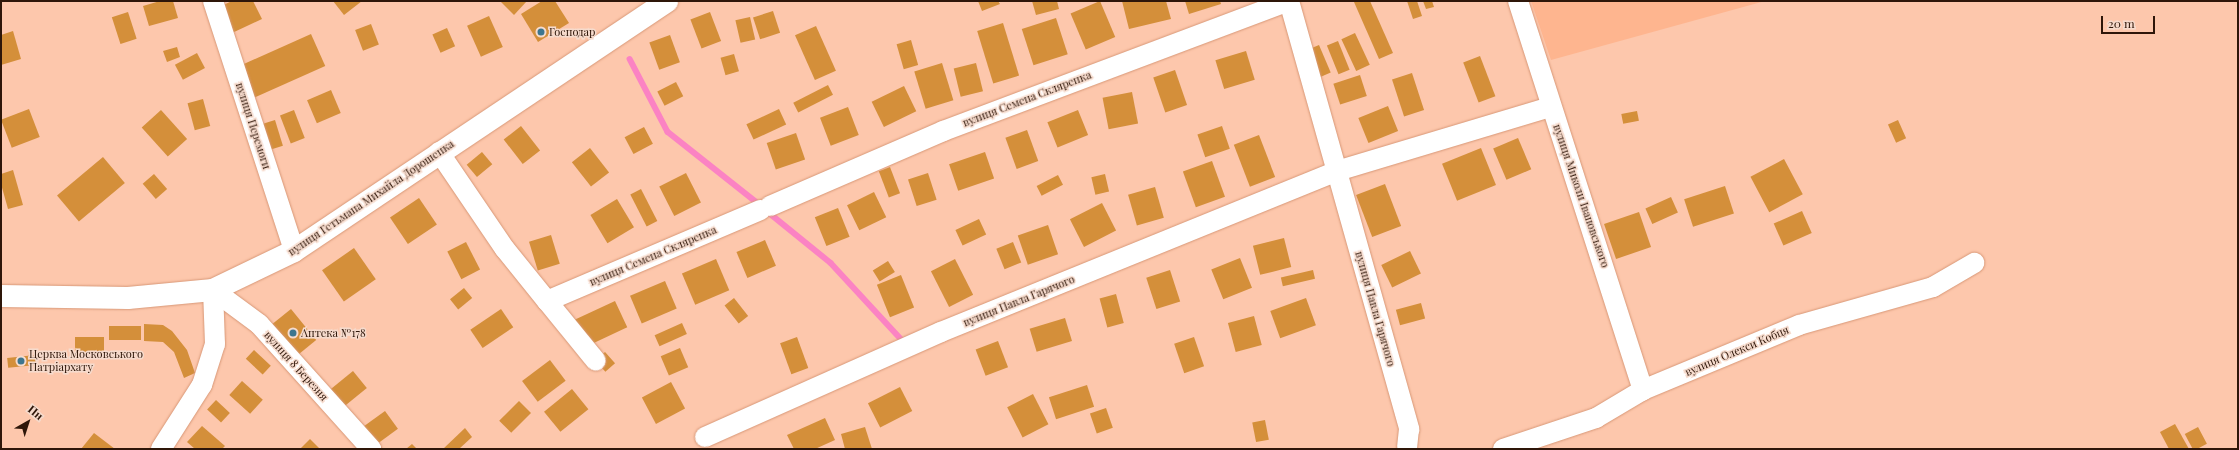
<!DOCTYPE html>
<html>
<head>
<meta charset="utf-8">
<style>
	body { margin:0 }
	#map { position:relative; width:2239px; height:450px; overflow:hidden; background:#fdc7ac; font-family:"Playfair Display",serif }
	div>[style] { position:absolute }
	.built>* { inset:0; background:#feb58f }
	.stream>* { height:5.5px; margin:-2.75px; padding:0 2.75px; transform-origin:2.75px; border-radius:2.75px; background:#fb83c3 }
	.building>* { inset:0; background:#d48f3a; transform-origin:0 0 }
	.roads { filter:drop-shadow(0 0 1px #d89877) drop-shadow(0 0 1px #d89877) }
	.street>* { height:20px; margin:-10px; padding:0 10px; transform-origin:10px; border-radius:10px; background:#fff }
	.secondary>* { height:22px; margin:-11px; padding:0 11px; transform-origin:11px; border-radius:11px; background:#fff }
	.dots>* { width:11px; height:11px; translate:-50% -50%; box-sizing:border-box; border:2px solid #f6dbcd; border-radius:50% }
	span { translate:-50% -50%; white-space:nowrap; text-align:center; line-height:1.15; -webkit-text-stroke:3px #f6dbcd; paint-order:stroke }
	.poi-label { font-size:11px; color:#2e1609 }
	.left { translate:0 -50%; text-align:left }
	.street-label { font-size:11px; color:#2e1609 }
	.frame { position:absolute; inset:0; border:2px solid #2e1609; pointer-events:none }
	.north { position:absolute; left:8px; top:402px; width:40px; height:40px; -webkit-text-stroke:3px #f6dbcd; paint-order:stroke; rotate:39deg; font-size:11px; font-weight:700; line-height:16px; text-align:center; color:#2e1609 }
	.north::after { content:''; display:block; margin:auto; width:14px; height:18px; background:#2e1609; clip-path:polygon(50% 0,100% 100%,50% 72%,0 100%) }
	.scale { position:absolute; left:2101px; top:16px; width:54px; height:18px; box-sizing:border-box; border:2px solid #2e1609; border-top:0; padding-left:5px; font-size:12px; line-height:14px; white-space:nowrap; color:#2e1609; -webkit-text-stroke:3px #f6dbcd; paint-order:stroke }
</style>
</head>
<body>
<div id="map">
	<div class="built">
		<div style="clip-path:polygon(1531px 1px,1765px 1px,1551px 60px)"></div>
	</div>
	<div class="stream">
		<div style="left:630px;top:59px;width:82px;rotate:62.5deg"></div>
		<div style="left:668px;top:132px;width:117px;rotate:38.4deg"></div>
		<div style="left:768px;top:212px;width:81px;rotate:39deg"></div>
		<div style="left:831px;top:263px;width:105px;rotate:47.3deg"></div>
	</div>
	<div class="building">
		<div style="clip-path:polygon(160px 1px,173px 1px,178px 18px,149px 26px,143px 6px)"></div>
		<div style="clip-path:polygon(232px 1px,253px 1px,262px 19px,232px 33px,219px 7px)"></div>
		<div style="clip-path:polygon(333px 1px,362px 1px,344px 15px)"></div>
		<div style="clip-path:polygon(500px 1px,527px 1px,514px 15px)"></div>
		<div style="clip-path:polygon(542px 1px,555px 1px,569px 23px,538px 42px,521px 14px)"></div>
		<div style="clip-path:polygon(978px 1px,998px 1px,1000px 4px,982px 11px)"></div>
		<div style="clip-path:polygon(1032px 1px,1057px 1px,1059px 9px,1036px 15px)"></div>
		<div style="left:1100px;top:1px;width:39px;height:32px;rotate:67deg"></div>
		<div style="clip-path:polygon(1122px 1px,1166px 1px,1171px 19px,1129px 29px)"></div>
		<div style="clip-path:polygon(1185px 1px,1220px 1px,1221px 4px,1189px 14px)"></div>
		<div style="clip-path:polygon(1357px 1px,1370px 1px,1393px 53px,1379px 59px,1354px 2px)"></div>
		<div style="clip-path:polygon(1407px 1px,1417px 1px,1422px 16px,1413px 19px)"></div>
		<div style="clip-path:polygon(1423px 1px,1432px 1px,1434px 7px,1426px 9px)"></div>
		<div style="left:773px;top:11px;width:23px;height:21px;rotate:72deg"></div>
		<div style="left:128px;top:12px;width:28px;height:17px;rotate:72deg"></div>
		<div style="left:710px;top:12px;width:31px;height:21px;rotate:69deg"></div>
		<div style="left:489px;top:16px;width:34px;height:24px;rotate:66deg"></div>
		<div style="left:750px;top:17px;width:23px;height:15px;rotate:77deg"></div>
		<div style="left:1056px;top:18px;width:38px;height:36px;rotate:72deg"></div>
		<div style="left:1003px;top:23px;width:55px;height:27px;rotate:73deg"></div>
		<div style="left:371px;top:24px;width:22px;height:17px;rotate:69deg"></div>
		<div style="left:816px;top:26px;width:49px;height:23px;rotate:66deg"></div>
		<div style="left:447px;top:28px;width:20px;height:16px;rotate:66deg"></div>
		<div style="clip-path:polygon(13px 31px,21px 59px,1px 65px,1px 35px)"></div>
		<div style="left:1355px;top:33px;width:35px;height:15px;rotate:65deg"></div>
		<div style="left:311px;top:34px;width:35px;height:79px;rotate:66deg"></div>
		<div style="left:670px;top:35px;width:29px;height:22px;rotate:70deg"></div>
		<div style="left:911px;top:40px;width:26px;height:15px;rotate:74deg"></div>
		<div style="left:1338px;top:41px;width:31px;height:12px;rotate:68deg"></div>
		<div style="left:1319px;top:45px;width:30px;height:15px;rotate:67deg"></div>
		<div style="clip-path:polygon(177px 47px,180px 57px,167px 62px,163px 51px)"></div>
		<div style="left:1246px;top:51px;width:30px;height:32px;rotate:73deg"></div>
		<div style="left:197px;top:53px;width:17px;height:25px;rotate:62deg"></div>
		<div style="left:734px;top:54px;width:18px;height:14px;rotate:74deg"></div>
		<div style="left:1480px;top:56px;width:43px;height:18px;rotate:69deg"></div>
		<div style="left:942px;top:63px;width:39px;height:29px;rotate:73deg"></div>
		<div style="left:976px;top:63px;width:29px;height:23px;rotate:76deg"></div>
		<div style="left:1175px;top:70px;width:37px;height:23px;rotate:71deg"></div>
		<div style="left:1412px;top:73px;width:39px;height:21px;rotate:72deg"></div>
		<div style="left:1360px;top:75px;width:22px;height:28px;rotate:72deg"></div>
		<div style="left:676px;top:82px;width:16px;height:21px;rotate:63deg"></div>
		<div style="left:828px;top:85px;width:11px;height:39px;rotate:63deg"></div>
		<div style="left:904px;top:86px;width:28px;height:36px;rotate:64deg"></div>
		<div style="left:331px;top:90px;width:25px;height:26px;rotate:67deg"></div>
		<div style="left:1132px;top:92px;width:32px;height:30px;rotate:79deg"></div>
		<div style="left:203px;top:99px;width:28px;height:16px;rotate:75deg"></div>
		<div style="left:1388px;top:106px;width:27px;height:32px;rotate:68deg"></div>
		<div style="left:848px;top:107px;width:30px;height:30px;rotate:69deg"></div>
		<div style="left:29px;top:109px;width:30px;height:30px;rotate:69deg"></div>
		<div style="left:779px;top:109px;width:17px;height:36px;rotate:65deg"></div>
		<div style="left:161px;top:110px;width:39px;height:26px;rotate:48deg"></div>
		<div style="left:294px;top:110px;width:30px;height:15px;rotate:69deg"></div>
		<div style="left:1078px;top:110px;width:27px;height:33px;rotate:68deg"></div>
		<div style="left:1637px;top:111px;width:10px;height:16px;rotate:79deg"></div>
		<div style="left:275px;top:120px;width:27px;height:15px;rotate:73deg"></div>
		<div style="left:1898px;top:120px;width:20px;height:11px;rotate:66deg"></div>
		<div style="left:521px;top:126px;width:31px;height:22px;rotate:52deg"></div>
		<div style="left:1222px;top:126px;width:24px;height:26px;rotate:71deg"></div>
		<div style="left:644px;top:127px;width:19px;height:22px;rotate:62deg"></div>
		<div style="left:1027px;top:130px;width:33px;height:23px;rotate:70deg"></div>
		<div style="left:796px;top:133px;width:28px;height:31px;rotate:71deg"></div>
		<div style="left:1259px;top:135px;width:45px;height:27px;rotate:69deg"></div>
		<div style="left:1518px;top:138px;width:34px;height:27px;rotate:67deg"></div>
		<div style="left:590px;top:148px;width:31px;height:23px;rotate:52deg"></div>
		<div style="left:1481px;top:148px;width:40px;height:42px;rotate:68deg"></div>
		<div style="left:482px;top:152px;width:16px;height:20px;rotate:50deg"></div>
		<div style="left:985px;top:152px;width:28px;height:38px;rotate:71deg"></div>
		<div style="left:103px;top:157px;width:34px;height:60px;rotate:50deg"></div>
		<div style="left:1784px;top:159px;width:40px;height:38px;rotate:62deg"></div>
		<div style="left:1212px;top:161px;width:38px;height:31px;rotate:70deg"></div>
		<div style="left:890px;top:167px;width:28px;height:12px;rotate:69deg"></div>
		<div style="clip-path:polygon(13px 170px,23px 205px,8px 209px,1px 184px,1px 174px)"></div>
		<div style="left:686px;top:173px;width:33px;height:30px;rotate:63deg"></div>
		<div style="left:928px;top:173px;width:28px;height:21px;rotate:72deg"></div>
		<div style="left:154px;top:174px;width:20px;height:15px;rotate:49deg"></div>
		<div style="left:1105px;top:174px;width:18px;height:14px;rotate:77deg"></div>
		<div style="left:1058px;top:175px;width:11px;height:24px;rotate:63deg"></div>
		<div style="left:1385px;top:184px;width:45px;height:31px;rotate:69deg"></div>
		<div style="left:1725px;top:186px;width:29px;height:43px;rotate:72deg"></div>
		<div style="left:1155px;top:187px;width:32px;height:28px;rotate:74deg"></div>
		<div style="left:641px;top:189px;width:36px;height:12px;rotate:63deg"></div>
		<div style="left:874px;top:192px;width:28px;height:30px;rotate:64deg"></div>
		<div style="left:1671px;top:197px;width:17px;height:28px;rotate:66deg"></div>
		<div style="left:419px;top:198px;width:32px;height:35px;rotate:56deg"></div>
		<div style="left:617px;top:199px;width:33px;height:31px;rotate:59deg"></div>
		<div style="left:1102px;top:203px;width:31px;height:36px;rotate:63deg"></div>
		<div style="left:838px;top:208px;width:31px;height:25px;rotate:68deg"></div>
		<div style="left:1802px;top:211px;width:24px;height:31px;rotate:66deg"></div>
		<div style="left:1639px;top:212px;width:37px;height:37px;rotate:71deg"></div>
		<div style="left:979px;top:219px;width:17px;height:26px;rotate:65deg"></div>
		<div style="left:1048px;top:225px;width:31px;height:32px;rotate:71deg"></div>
		<div style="left:551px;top:235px;width:30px;height:23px;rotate:73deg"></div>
		<div style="left:1284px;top:238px;width:30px;height:32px;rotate:76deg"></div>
		<div style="left:765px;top:240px;width:28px;height:31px;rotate:67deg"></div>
		<div style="left:466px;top:242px;width:31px;height:21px;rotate:63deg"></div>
		<div style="left:1013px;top:242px;width:22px;height:18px;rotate:68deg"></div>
		<div style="left:354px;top:248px;width:38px;height:39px;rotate:55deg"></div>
		<div style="left:1410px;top:251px;width:25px;height:32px;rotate:64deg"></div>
		<div style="left:1240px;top:258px;width:32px;height:31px;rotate:68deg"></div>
		<div style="left:716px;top:259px;width:34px;height:37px;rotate:67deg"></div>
		<div style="left:955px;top:259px;width:40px;height:27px;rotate:63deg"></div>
		<div style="left:888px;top:261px;width:13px;height:18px;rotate:58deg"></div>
		<div style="left:1170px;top:270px;width:33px;height:25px;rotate:72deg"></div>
		<div style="left:1313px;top:270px;width:9px;height:33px;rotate:77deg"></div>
		<div style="left:901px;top:275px;width:35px;height:26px;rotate:68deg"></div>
		<div style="left:665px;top:281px;width:30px;height:38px;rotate:67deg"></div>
		<div style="left:464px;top:288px;width:13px;height:18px;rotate:51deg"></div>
		<div style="left:1116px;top:294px;width:30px;height:17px;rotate:75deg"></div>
		<div style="left:734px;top:298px;width:23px;height:12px;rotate:52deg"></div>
		<div style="left:1306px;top:298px;width:29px;height:38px;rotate:70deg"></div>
		<div style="left:615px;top:301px;width:29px;height:44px;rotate:65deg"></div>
		<div style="left:1421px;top:303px;width:16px;height:26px;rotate:75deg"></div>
		<div style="left:291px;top:309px;width:40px;height:26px;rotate:51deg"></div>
		<div style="left:501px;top:309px;width:22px;height:37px;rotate:56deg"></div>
		<div style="left:1254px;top:316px;width:30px;height:27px;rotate:75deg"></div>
		<div style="left:1065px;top:318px;width:24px;height:37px;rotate:73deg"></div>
		<div style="left:682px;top:323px;width:12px;height:30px;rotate:66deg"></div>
		<div style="clip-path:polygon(144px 324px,163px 325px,172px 331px,187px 350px,195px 373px,184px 378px,174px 352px,163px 342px,144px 341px)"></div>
		<div style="left:141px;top:326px;width:14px;height:32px;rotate:90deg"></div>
		<div style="left:75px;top:337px;width:29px;height:16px"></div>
		<div style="left:797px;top:337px;width:33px;height:18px;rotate:70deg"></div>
		<div style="left:1194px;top:337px;width:31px;height:21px;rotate:71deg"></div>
		<div style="left:998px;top:341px;width:28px;height:24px;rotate:69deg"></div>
		<div style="left:680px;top:348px;width:21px;height:21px;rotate:67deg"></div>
		<div style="left:254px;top:350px;width:23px;height:12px;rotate:43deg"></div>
		<div style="left:605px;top:352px;width:15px;height:13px;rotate:48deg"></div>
		<div style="left:35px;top:355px;width:10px;height:28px;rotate:84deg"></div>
		<div style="left:550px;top:360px;width:26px;height:35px;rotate:53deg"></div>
		<div style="left:353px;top:371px;width:22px;height:30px;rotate:51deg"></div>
		<div style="left:242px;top:381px;width:28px;height:19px;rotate:42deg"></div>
		<div style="left:671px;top:382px;width:30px;height:33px;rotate:62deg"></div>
		<div style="left:1087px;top:385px;width:23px;height:40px;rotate:72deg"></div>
		<div style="left:900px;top:387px;width:27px;height:36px;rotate:63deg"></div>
		<div style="left:572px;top:389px;width:26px;height:36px;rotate:51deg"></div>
		<div style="left:1033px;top:394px;width:34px;height:29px;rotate:63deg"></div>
		<div style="left:216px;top:400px;width:19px;height:13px;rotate:43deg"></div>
		<div style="left:519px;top:401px;width:17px;height:28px;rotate:45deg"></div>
		<div style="left:1106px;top:408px;width:21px;height:17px;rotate:71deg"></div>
		<div style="left:385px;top:411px;width:22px;height:27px;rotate:54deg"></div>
		<div style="clip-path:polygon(825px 418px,835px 440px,815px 449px,794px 449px,787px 435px)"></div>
		<div style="left:1265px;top:420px;width:20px;height:13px;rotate:79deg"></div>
		<div style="clip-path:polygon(2175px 424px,2189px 449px,2169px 449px,2160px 432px)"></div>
		<div style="clip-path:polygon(202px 426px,225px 446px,222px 449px,195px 449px,187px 442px)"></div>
		<div style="clip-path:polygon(865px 427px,872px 449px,845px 449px,841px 434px)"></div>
		<div style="left:2198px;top:427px;width:19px;height:15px;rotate:62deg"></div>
		<div style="clip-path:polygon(465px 428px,472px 437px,459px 449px,443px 449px)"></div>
		<div style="clip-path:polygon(94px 433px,115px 449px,81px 449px)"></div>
		<div style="clip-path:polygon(310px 439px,320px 449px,300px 449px)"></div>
		<div style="clip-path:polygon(412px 444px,417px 449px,406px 449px)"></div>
	</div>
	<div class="roads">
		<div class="street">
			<div style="left:213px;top:1px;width:263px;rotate:72deg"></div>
			<div style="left:1289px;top:1px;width:445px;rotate:74.3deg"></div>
			<div style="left:1409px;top:429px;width:18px;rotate:96deg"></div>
			<div style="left:1518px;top:1px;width:409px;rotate:72.2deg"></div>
			<div style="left:439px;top:152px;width:117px;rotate:55.8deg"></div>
			<div style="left:505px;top:249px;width:67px;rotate:51.1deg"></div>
			<div style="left:547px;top:301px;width:232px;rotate:-23.1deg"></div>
			<div style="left:770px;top:206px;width:189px;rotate:-23.4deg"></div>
			<div style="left:943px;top:131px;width:369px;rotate:-20.6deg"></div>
			<div style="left:213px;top:290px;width:57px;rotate:36.5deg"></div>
			<div style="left:259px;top:324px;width:168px;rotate:48.1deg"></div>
			<div style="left:547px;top:301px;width:77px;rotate:50.8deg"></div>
			<div style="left:705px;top:437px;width:258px;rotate:-24deg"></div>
			<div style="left:941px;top:332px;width:427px;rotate:-22.1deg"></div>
			<div style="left:1337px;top:171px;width:223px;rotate:-16.7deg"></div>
			<div style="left:161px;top:449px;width:76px;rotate:-57.4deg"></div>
			<div style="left:202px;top:385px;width:43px;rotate:-72.4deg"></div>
			<div style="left:215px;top:344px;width:54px;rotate:-92.1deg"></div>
			<div style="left:1503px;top:449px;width:98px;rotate:-18.4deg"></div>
			<div style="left:1596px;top:418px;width:55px;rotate:-30.8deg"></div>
			<div style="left:1643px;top:390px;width:169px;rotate:-22.6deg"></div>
			<div style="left:1799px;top:325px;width:139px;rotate:-15.8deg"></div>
			<div style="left:1933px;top:287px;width:48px;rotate:-30.3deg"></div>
		</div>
		<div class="secondary">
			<div style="left:1px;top:296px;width:127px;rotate:0.9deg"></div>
			<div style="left:128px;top:298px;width:85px;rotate:-5.4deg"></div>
			<div style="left:213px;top:290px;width:90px;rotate:-25.7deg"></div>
			<div style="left:294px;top:251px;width:449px;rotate:-33.8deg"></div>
		</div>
	</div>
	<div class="dots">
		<div style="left:541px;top:32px;background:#3c768f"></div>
		<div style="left:293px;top:333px;background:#3c768f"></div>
		<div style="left:21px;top:361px;background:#3c768f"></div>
	</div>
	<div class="poi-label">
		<span class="left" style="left:549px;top:32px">Господар</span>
		<span class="left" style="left:301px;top:333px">Аптека №178</span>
		<span class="left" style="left:29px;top:361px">Церква Московського<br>Патріархату</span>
	</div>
	<div class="street-label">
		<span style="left:1027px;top:99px;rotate:-21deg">вулиця Семена Скляренка</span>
		<span style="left:253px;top:126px;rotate:72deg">вулиця Перемоги</span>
		<span style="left:1581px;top:196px;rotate:71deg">вулиця Миколи Івановського</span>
		<span style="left:371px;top:198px;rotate:-34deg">вулиця Гетьмана Михайла Дорошенка</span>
		<span style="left:653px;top:256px;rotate:-23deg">вулиця Семена Скляренка</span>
		<span style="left:1019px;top:301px;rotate:-22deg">вулиця Павла Гарячого</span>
		<span style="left:1375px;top:309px;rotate:74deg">вулиця Павла Гарячого</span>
		<span style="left:1737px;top:351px;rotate:-23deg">вулиця Олекси Кобця</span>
		<span style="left:296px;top:366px;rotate:48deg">вулиця 8 Березня</span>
	</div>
	<div class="frame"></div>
	<div class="north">Пн</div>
	<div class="scale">20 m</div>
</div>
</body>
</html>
